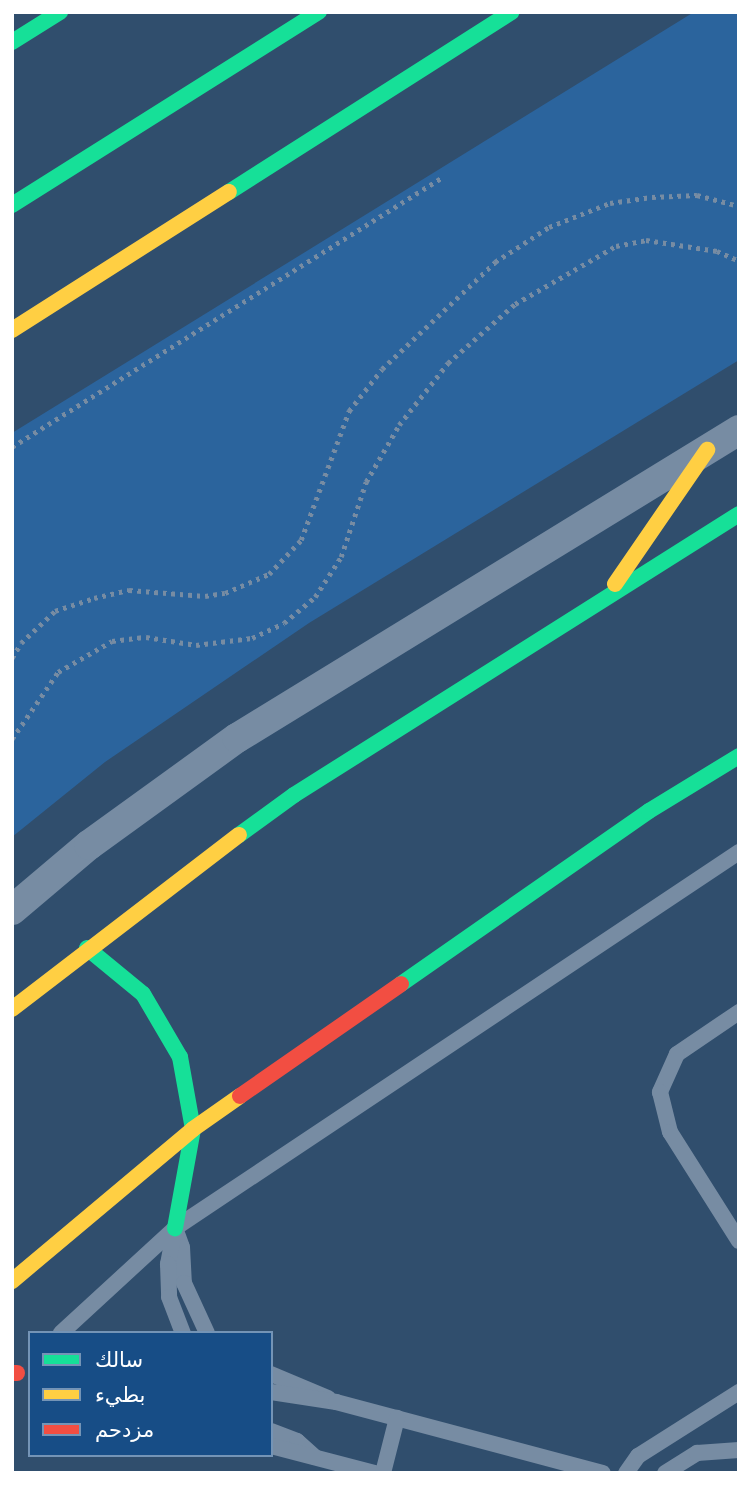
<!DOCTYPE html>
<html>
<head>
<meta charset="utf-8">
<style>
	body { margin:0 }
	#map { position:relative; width:751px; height:1485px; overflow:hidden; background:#304e6d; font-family:"DejaVu Sans",Cairo,sans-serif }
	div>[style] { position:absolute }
	.green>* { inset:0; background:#2b649d }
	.path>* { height:4.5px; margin-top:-2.25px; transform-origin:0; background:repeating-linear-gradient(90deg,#778ca3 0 3.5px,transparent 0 8.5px) }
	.lane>* { height:16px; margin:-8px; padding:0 8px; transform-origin:8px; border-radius:8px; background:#778ca3 }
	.street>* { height:30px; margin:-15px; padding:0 15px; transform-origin:15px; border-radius:15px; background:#778ca3 }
	.fast>* { height:16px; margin:-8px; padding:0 8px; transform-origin:8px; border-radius:8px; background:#16e098 }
	.slow>* { height:16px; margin:-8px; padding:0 8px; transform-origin:8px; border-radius:8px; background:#ffcf43 }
	.jam>* { height:16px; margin:-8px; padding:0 8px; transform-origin:8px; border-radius:8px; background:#f24e42 }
	span { translate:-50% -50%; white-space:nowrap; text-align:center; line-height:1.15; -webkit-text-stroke:5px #174d86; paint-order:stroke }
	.frame { position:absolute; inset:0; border:14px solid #fff; pointer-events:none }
	.legend { position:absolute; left:28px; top:1331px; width:245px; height:126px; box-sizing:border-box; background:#174d86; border:2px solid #7494b6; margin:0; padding:9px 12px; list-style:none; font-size:21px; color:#fff }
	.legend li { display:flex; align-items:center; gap:14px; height:35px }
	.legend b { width:35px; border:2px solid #7494b6 }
</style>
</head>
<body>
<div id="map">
	<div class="green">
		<div style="clip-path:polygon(694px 12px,739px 12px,739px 360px,309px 623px,105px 762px,12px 837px,12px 433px)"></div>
	</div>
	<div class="path">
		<div style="left:12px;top:447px;width:509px;rotate:-32.07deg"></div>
		<div style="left:12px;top:658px;width:17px;rotate:-59deg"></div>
		<div style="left:21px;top:643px;width:47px;rotate:-43.3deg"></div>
		<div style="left:55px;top:611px;width:41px;rotate:-18.4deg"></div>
		<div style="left:94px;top:598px;width:36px;rotate:-13deg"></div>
		<div style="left:129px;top:590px;width:76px;rotate:4.5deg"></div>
		<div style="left:205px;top:596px;width:20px;rotate:-9deg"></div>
		<div style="left:225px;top:593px;width:48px;rotate:-23.4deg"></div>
		<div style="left:269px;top:574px;width:47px;rotate:-46.7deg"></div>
		<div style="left:301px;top:540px;width:138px;rotate:-69.6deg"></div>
		<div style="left:349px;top:411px;width:53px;rotate:-51.8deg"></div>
		<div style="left:382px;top:369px;width:156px;rotate:-43.4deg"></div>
		<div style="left:495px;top:262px;width:64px;rotate:-32.9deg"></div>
		<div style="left:549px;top:227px;width:66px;rotate:-21.5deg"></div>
		<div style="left:610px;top:203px;width:42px;rotate:-8.1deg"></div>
		<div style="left:652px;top:197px;width:45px;rotate:-2.5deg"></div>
		<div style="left:697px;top:195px;width:43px;rotate:14.7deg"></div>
		<div style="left:12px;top:739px;width:81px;rotate:-55.5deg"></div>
		<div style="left:58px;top:672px;width:62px;rotate:-29.9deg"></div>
		<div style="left:112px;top:641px;width:34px;rotate:-7deg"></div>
		<div style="left:146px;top:637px;width:51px;rotate:9.1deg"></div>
		<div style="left:196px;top:645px;width:56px;rotate:-7.1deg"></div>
		<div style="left:252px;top:638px;width:35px;rotate:-25deg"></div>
		<div style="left:284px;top:623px;width:40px;rotate:-40deg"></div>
		<div style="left:315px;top:597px;width:48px;rotate:-57deg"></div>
		<div style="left:341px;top:557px;width:79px;rotate:-71.6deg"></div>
		<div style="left:366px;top:482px;width:66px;rotate:-59.9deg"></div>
		<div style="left:399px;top:425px;width:79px;rotate:-51.7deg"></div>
		<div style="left:448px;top:363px;width:89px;rotate:-41.4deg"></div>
		<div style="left:515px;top:304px;width:116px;rotate:-29.9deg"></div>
		<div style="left:616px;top:246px;width:31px;rotate:-11deg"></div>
		<div style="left:646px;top:240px;width:72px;rotate:8.8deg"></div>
		<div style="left:717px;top:251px;width:24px;rotate:24deg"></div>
	</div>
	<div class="lane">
		<div style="left:739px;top:1012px;width:75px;rotate:145.9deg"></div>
		<div style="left:677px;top:1054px;width:42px;rotate:114.1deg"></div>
		<div style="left:660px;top:1092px;width:41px;rotate:76deg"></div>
		<div style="left:670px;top:1132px;width:129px;rotate:57.7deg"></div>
		<div style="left:175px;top:1228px;width:20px;rotate:70deg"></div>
		<div style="left:182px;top:1247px;width:36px;rotate:87deg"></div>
		<div style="left:184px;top:1283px;width:55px;rotate:65.3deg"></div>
		<div style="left:175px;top:1228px;width:37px;rotate:101deg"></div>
		<div style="left:168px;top:1264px;width:33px;rotate:88deg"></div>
		<div style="left:169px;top:1297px;width:39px;rotate:69deg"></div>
		<div style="left:61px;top:1333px;width:155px;rotate:-42.6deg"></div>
		<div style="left:175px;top:1228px;width:678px;rotate:-33.69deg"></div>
		<div style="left:271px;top:1374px;width:62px;rotate:22.8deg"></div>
		<div style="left:271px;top:1392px;width:66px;rotate:8.7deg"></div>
		<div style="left:336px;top:1402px;width:276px;rotate:14.9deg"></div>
		<div style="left:271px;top:1431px;width:28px;rotate:21deg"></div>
		<div style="left:297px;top:1441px;width:24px;rotate:42deg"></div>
		<div style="left:271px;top:1446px;width:107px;rotate:14.6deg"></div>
		<div style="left:383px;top:1473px;width:57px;rotate:-75.7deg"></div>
		<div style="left:626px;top:1473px;width:21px;rotate:-55deg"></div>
		<div style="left:638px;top:1456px;width:120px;rotate:-32.4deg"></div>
		<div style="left:665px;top:1473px;width:38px;rotate:-32deg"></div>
		<div style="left:697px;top:1453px;width:42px;rotate:-4.1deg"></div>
	</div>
	<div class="street">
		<div style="left:12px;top:910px;width:101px;rotate:-40.2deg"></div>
		<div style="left:89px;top:845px;width:183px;rotate:-35.9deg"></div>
		<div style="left:237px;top:738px;width:589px;rotate:-31.53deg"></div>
	</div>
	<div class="fast">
		<div style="left:12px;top:42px;width:57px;rotate:-32deg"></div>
		<div style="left:229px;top:192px;width:335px;rotate:-32.5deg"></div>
		<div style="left:12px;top:205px;width:363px;rotate:-32.2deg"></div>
		<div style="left:239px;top:835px;width:68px;rotate:-36deg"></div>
		<div style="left:294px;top:795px;width:526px;rotate:-32.27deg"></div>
		<div style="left:87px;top:948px;width:72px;rotate:39.4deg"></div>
		<div style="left:143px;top:994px;width:73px;rotate:59.6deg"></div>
		<div style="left:180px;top:1057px;width:73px;rotate:79.8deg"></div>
		<div style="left:193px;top:1129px;width:101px;rotate:100.3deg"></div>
		<div style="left:401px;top:984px;width:302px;rotate:-34.9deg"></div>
		<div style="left:649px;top:811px;width:105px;rotate:-31.4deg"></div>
	</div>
	<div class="slow">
		<div style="left:12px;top:330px;width:257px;rotate:-32.5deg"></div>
		<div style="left:615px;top:584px;width:163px;rotate:-55.5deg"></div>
		<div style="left:12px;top:1009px;width:286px;rotate:-37.5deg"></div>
		<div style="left:12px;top:1281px;width:236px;rotate:-40deg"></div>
		<div style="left:193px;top:1129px;width:57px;rotate:-35.1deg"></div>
	</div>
	<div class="jam">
		<div style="left:240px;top:1096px;width:196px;rotate:-34.8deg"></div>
		<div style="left:12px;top:1373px;width:5px"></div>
	</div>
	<div class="frame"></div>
	<ul class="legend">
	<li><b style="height:9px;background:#16e098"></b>سالك</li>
	<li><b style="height:9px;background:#ffcf43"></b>بطيء</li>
	<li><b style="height:9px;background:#f24e42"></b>مزدحم</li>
	</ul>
</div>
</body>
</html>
